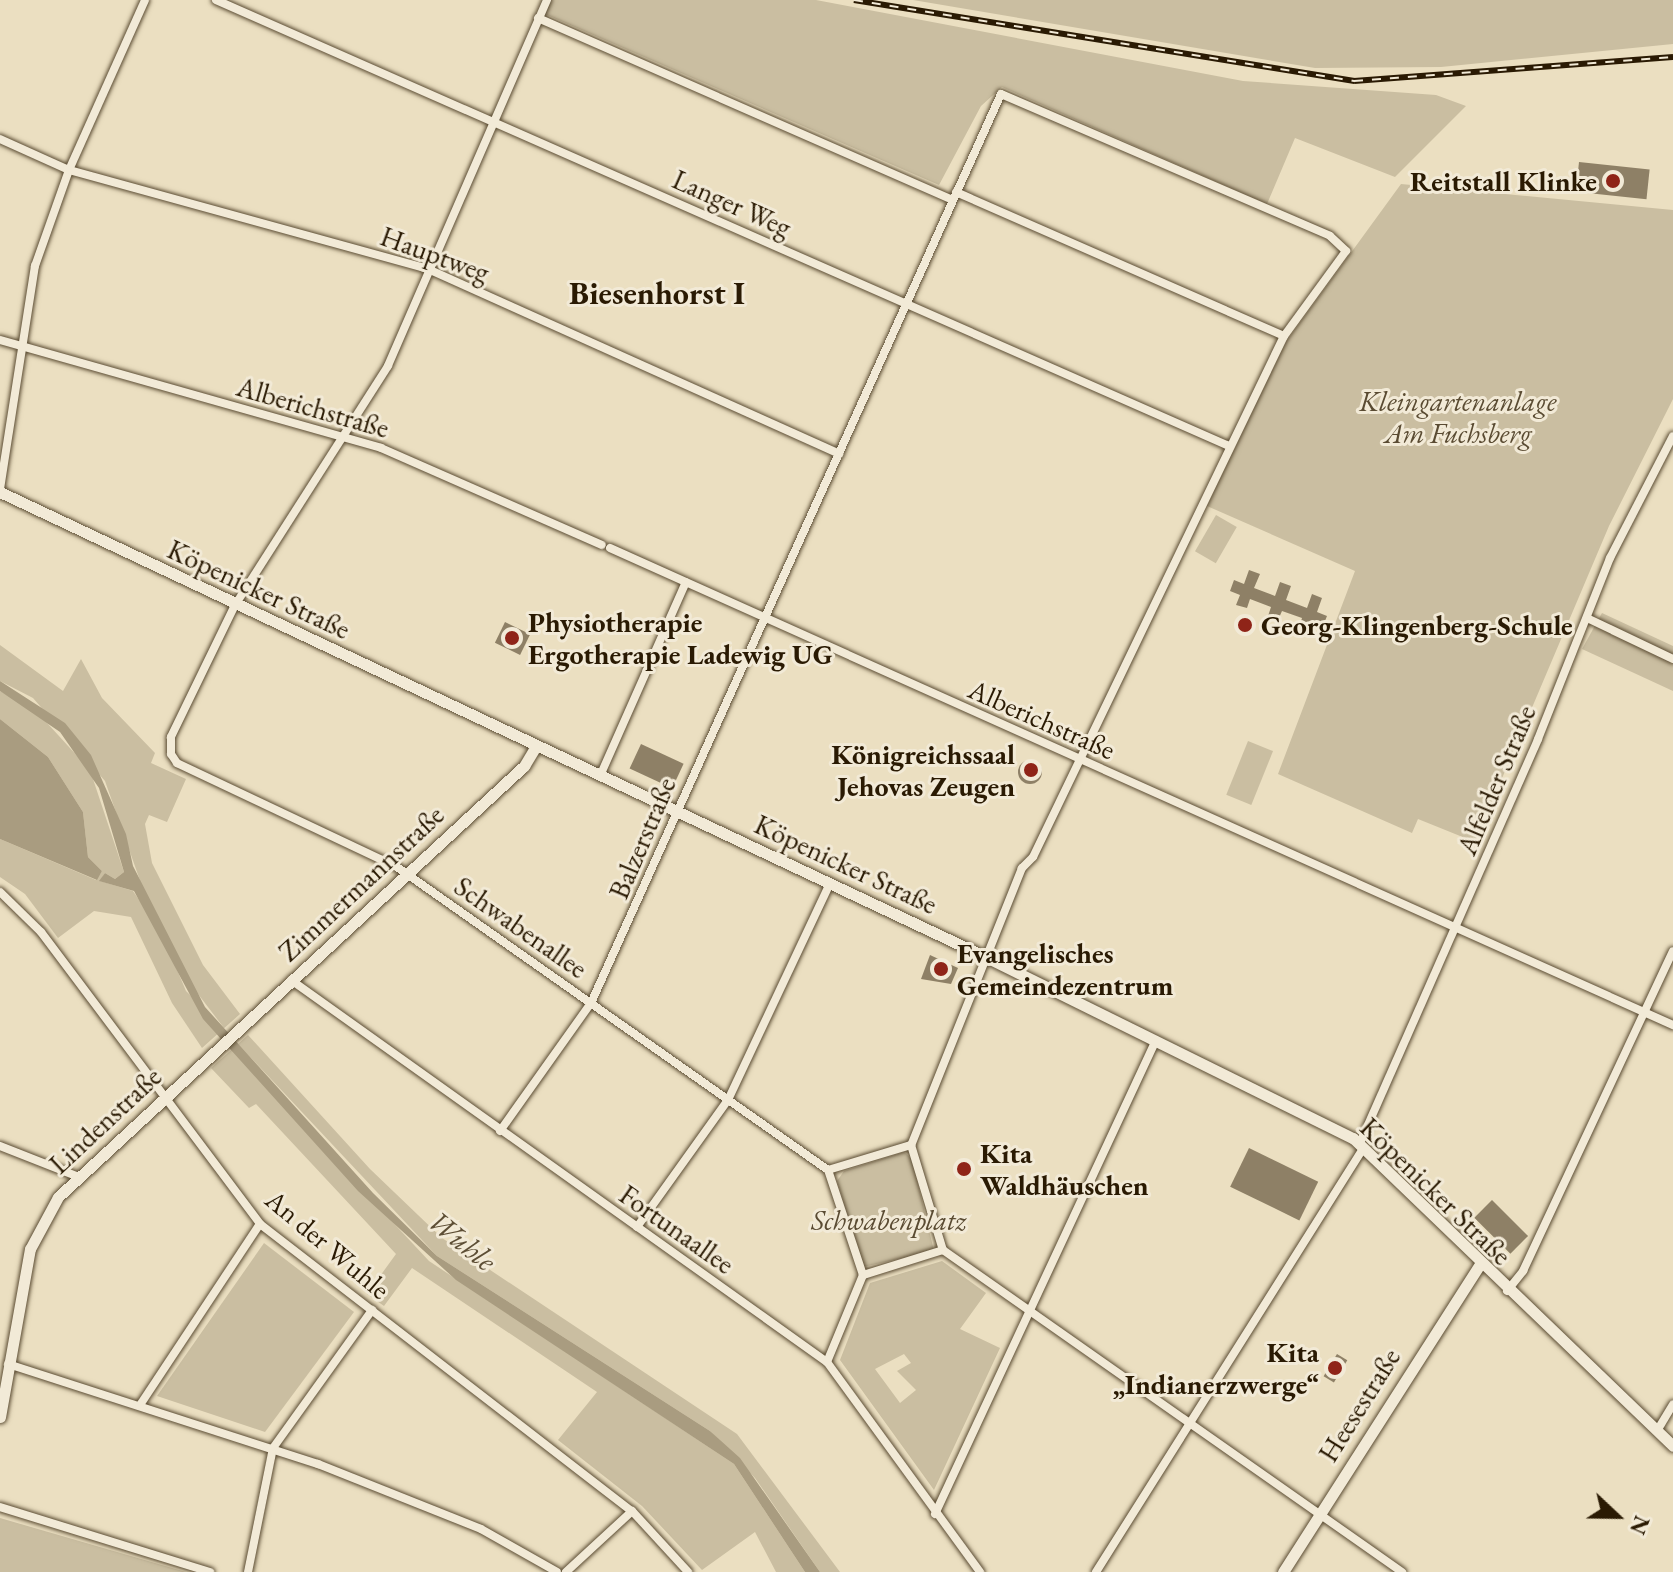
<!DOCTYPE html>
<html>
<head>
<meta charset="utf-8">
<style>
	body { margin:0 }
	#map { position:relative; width:1673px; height:1572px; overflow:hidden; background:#ebdfc1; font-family:"EB Garamond",serif }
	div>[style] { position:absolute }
	.green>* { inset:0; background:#cabea1; transform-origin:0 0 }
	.water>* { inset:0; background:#a99c80 }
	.building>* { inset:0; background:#8e8066; transform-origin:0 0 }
	.round { border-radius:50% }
	.roads { filter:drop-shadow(0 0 2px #5a4b32) drop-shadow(0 0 2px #5a4b32) }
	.street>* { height:8px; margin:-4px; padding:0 4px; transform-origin:4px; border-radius:4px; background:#f2ead7 }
	.secondary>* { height:11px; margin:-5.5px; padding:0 5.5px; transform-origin:5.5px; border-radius:5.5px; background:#f2ead7 }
	.rail>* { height:6px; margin-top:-3px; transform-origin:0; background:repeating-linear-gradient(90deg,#f2ead7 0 9px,#2a1a03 0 18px); box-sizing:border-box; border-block:2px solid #2a1a03 }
	.dots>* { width:22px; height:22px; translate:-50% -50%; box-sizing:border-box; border:4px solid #f2ead7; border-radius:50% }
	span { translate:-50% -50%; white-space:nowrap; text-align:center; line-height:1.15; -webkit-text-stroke:6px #f2ead7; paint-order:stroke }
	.poi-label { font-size:28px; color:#2a1a03; font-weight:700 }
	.right { translate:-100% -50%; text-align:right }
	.left { translate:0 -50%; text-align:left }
	.street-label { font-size:28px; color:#2a1a03 }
	.park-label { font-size:28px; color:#5a4b32; font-style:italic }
	.water-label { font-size:30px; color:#5d4e35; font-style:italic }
	.quarter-label { font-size:32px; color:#2a1a03; font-weight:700 }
	.north { position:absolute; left:1577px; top:1476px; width:80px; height:80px; -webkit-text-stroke:6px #f2ead7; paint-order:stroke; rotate:112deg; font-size:22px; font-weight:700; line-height:32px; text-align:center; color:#2a1a03 }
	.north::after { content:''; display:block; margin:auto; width:28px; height:36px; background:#2a1a03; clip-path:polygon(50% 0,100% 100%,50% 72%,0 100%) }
</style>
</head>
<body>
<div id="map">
	<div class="green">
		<div style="clip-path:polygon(549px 0,816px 0,1243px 81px,1436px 95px,1466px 106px,1395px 177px,1295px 138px,1267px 204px,1002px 87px,981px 106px,939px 185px,545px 14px)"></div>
		<div style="clip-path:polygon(913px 0,1673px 0,1673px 44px,1441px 67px,1315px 68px)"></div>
		<div style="clip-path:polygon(1401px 184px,1673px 210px,1673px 399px,1609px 526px,1475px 842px,1418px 819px,1412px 833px,1278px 774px,1355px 571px,1207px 506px,1286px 342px)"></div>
		<div style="left:1216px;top:515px;width:24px;height:42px;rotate:30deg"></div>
		<div style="clip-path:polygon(1602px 613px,1673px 646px,1673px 691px,1582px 649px)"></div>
		<div style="clip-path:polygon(0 645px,63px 691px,81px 659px,102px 698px,155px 753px,151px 763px,186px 779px,167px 822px,149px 815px,145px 824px,152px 863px,203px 965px,240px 1014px,202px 1048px,172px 1003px,131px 917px,94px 911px,58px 938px,25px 894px,0 877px,0 839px,96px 880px,102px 871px,88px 857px,83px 812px,48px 757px,0 719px,0 691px,38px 713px,90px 770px,124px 872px,115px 879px,105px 873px,100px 881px,133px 891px,161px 932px,186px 991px,224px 1028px,195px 990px,143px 889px,105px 781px,33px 698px,0 681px)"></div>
		<div style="left:1248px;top:741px;width:27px;height:58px;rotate:22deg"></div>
		<div style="clip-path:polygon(248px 1035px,370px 1169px,442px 1238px,737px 1434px,840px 1572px,820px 1572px,755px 1478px,710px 1431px,437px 1256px,238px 1044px,232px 1050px,429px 1261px,734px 1464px,805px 1572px,776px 1572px,755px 1532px,702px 1570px,642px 1506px,558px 1440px,597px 1392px,412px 1268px,384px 1306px,367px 1294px,396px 1254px,256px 1104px,249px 1108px,211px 1068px)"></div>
		<div style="clip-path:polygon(904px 1152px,912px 1159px,934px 1251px,863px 1267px,837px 1181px,844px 1171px)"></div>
		<div style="clip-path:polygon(264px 1243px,354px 1312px,265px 1432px,157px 1396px)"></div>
		<div style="clip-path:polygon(evenodd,942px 1261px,986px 1293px,960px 1329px,1000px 1348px,934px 1490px,840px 1360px,870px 1283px,942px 1261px,904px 1354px,911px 1363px,897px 1371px,916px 1390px,900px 1403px,875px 1369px,904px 1354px)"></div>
		<div style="clip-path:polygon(0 1518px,186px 1572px,0 1572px)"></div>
	</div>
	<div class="water">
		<div style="clip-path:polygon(0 681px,65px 723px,91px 755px,126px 834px,133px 866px,205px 1007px,373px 1193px,437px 1256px,710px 1431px,740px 1458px,820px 1572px,805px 1572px,734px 1464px,456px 1280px,358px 1191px,203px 1019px,134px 891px,99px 881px,105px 873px,115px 879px,124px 872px,99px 788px,60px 732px,0 691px)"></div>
		<div style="clip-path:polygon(0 719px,48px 757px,83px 812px,88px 857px,102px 871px,97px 880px,0 839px)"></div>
	</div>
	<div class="building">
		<div style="left:1579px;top:162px;width:71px;height:30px;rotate:6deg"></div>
		<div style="clip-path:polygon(1249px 570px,1260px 574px,1254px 588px,1275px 596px,1280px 582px,1291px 586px,1286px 600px,1307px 608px,1312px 594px,1322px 598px,1317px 612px,1327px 616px,1323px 626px,1313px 622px,1309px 632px,1299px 628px,1302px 618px,1282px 611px,1278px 620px,1268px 616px,1271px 607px,1250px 599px,1247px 608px,1236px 605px,1240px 595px,1230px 591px,1234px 580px,1244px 584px)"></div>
		<div style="left:505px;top:622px;width:28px;height:23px;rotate:26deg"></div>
		<div style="left:641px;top:744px;width:47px;height:27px;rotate:25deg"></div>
		<div class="round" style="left:1018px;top:760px;width:24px;height:24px"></div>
		<div style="clip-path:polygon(930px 955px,958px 968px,951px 984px,921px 979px)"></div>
		<div style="left:1249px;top:1148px;width:77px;height:43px;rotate:26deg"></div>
		<div style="left:1492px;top:1200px;width:51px;height:25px;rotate:45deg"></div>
		<div style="left:1337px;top:1354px;width:12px;height:26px;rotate:31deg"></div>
	</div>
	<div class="roads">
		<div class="street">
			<div style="left:216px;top:0;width:1107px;rotate:23.76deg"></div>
			<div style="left:547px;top:0;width:399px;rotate:113.5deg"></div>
			<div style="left:388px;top:366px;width:284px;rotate:122.6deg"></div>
			<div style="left:235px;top:605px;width:147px;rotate:115.9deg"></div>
			<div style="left:171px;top:737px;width:17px;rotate:90deg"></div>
			<div style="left:171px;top:754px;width:11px;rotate:56deg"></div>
			<div style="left:177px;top:763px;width:243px;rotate:25.3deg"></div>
			<div style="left:397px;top:867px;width:527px;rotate:35.11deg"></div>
			<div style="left:538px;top:18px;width:452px;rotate:23.7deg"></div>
			<div style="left:0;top:139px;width:76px;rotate:24.2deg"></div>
			<div style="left:69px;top:170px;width:372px;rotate:15.4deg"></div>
			<div style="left:428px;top:269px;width:451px;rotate:24.2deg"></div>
			<div style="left:956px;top:192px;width:358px;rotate:23.7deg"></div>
			<div style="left:0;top:340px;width:396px;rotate:15.8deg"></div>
			<div style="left:381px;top:448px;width:241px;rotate:23.7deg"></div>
			<div style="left:0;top:489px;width:226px;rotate:-81.1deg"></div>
			<div style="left:35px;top:266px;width:102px;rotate:-70.5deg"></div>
			<div style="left:69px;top:170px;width:186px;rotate:-65.9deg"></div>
			<div style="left:610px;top:548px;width:1165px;rotate:24.17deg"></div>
			<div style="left:1587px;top:618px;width:95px;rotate:25.5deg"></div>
			<div style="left:600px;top:776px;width:212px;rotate:-66.1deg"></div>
			<div style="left:0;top:892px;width:57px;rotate:44.3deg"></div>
			<div style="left:41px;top:932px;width:365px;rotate:53.1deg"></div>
			<div style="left:260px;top:1224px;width:470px;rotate:37.7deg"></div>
			<div style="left:632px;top:1511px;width:83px;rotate:47.4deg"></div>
			<div style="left:291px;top:980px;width:658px;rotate:35.48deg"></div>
			<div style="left:827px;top:1362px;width:260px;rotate:53.9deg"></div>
			<div style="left:500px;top:1131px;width:157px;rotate:-54.6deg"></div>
			<div style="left:591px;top:1003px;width:997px;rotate:-65.72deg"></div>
			<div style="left:1001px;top:94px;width:358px;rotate:23.3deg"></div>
			<div style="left:1330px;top:236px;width:22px;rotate:43deg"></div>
			<div style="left:1346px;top:251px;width:105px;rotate:126.1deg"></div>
			<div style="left:1284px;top:336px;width:578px;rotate:115.72deg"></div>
			<div style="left:1033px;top:857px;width:16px;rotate:135deg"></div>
			<div style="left:1022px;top:868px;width:298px;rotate:111.8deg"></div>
			<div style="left:1360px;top:1143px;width:441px;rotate:-66.2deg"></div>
			<div style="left:1538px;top:739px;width:195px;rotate:-68.3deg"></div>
			<div style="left:1610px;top:558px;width:137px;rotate:-62.7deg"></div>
			<div style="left:911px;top:1145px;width:110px;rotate:73.1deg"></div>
			<div style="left:943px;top:1250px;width:84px;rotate:162.6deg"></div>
			<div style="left:863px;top:1275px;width:111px;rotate:-108.4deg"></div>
			<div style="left:828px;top:1170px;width:87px;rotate:-16.8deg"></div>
			<div style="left:0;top:1146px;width:82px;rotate:21.5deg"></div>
			<div style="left:637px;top:1227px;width:156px;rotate:-54.4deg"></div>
			<div style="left:728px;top:1100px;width:240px;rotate:-64.8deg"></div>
			<div style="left:943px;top:1250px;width:561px;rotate:35.05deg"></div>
			<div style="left:1507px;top:1291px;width:26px;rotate:-51deg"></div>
			<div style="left:1523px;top:1271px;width:353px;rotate:-64.9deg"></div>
			<div style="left:827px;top:1362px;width:94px;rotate:-67.5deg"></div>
			<div style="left:8px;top:1364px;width:326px;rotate:17.9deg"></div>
			<div style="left:318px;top:1464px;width:175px;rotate:21.7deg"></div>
			<div style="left:481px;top:1529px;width:87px;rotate:29.5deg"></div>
			<div style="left:140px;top:1405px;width:217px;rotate:-56.5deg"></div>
			<div style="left:1657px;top:1431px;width:31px;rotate:-59deg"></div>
			<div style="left:0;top:1507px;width:220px;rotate:17.2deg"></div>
			<div style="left:935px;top:1514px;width:523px;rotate:-65deg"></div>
			<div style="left:248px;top:1572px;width:126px;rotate:-78.6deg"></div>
			<div style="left:273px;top:1448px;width:170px;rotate:-54.3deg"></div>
			<div style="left:566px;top:1572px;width:90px;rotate:-42.7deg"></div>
			<div style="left:1096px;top:1572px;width:502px;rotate:-57.76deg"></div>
		</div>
		<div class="secondary">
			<div style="left:0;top:492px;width:1088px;rotate:25.25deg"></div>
			<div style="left:984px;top:956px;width:411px;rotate:26.3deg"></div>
			<div style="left:1353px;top:1138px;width:444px;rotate:43.9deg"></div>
			<div style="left:0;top:1417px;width:171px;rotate:-79.9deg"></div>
			<div style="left:30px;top:1249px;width:59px;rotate:-61.7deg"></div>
			<div style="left:58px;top:1197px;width:635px;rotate:-42.77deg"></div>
			<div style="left:524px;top:766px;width:23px;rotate:-59deg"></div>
			<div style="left:1283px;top:1572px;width:363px;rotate:-57.4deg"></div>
		</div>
	</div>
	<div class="rail">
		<div style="left:854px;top:0;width:507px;rotate:9.2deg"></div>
		<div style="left:1354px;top:81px;width:320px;rotate:-4.3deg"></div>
	</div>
	<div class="dots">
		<div style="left:1613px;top:181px;background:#8f2418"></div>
		<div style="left:1245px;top:625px;background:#8f2418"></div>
		<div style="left:512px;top:638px;background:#8f2418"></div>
		<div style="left:1031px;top:770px;background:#8f2418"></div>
		<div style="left:941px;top:969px;background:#8f2418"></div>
		<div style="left:964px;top:1169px;background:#8f2418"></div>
		<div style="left:1335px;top:1368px;background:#8f2418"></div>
	</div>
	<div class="poi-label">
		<span class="right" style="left:1597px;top:181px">Reitstall Klinke</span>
		<span class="left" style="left:528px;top:638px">Physiotherapie<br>Ergotherapie Ladewig UG</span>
		<span class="left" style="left:1261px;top:625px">Georg-Klingenberg-Schule</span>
		<span class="right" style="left:1015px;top:770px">Königreichssaal<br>Jehovas Zeugen</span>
		<span class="left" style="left:957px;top:969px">Evangelisches<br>Gemeindezentrum</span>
		<span class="left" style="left:980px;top:1169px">Kita<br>Waldhäuschen</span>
		<span class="right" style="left:1319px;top:1368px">Kita<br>„Indianerzwerge“</span>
	</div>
	<div class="street-label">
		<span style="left:732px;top:203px;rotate:24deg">Langer Weg</span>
		<span style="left:435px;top:254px;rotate:20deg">Hauptweg</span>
		<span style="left:313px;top:407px;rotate:16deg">Alberichstraße</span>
		<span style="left:259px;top:589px;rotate:25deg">Köpenicker Straße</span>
		<span style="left:1042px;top:719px;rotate:24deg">Alberichstraße</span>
		<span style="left:1496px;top:780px;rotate:-67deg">Alfelder Straße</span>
		<span style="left:642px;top:838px;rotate:-67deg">Balzerstraße</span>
		<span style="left:846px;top:864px;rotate:25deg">Köpenicker Straße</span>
		<span style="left:361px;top:883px;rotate:-43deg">Zimmermannstraße</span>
		<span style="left:521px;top:927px;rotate:35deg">Schwabenallee</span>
		<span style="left:105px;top:1120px;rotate:-43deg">Lindenstraße</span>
		<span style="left:1436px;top:1191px;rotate:44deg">Köpenicker Straße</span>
		<span style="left:677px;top:1229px;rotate:35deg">Fortunaallee</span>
		<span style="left:328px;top:1244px;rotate:40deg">An der Wuhle</span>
		<span style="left:1359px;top:1405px;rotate:-58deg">Heesestraße</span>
	</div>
	<div class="park-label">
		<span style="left:1458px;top:417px">Kleingartenanlage<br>Am Fuchsberg</span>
		<span style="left:889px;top:1220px">Schwabenplatz</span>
	</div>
	<div class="water-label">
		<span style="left:462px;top:1241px;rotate:39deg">Wuhle</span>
	</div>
	<div class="quarter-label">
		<span style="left:657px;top:293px">Biesenhorst I</span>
	</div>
	<div class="north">N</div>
</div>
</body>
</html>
